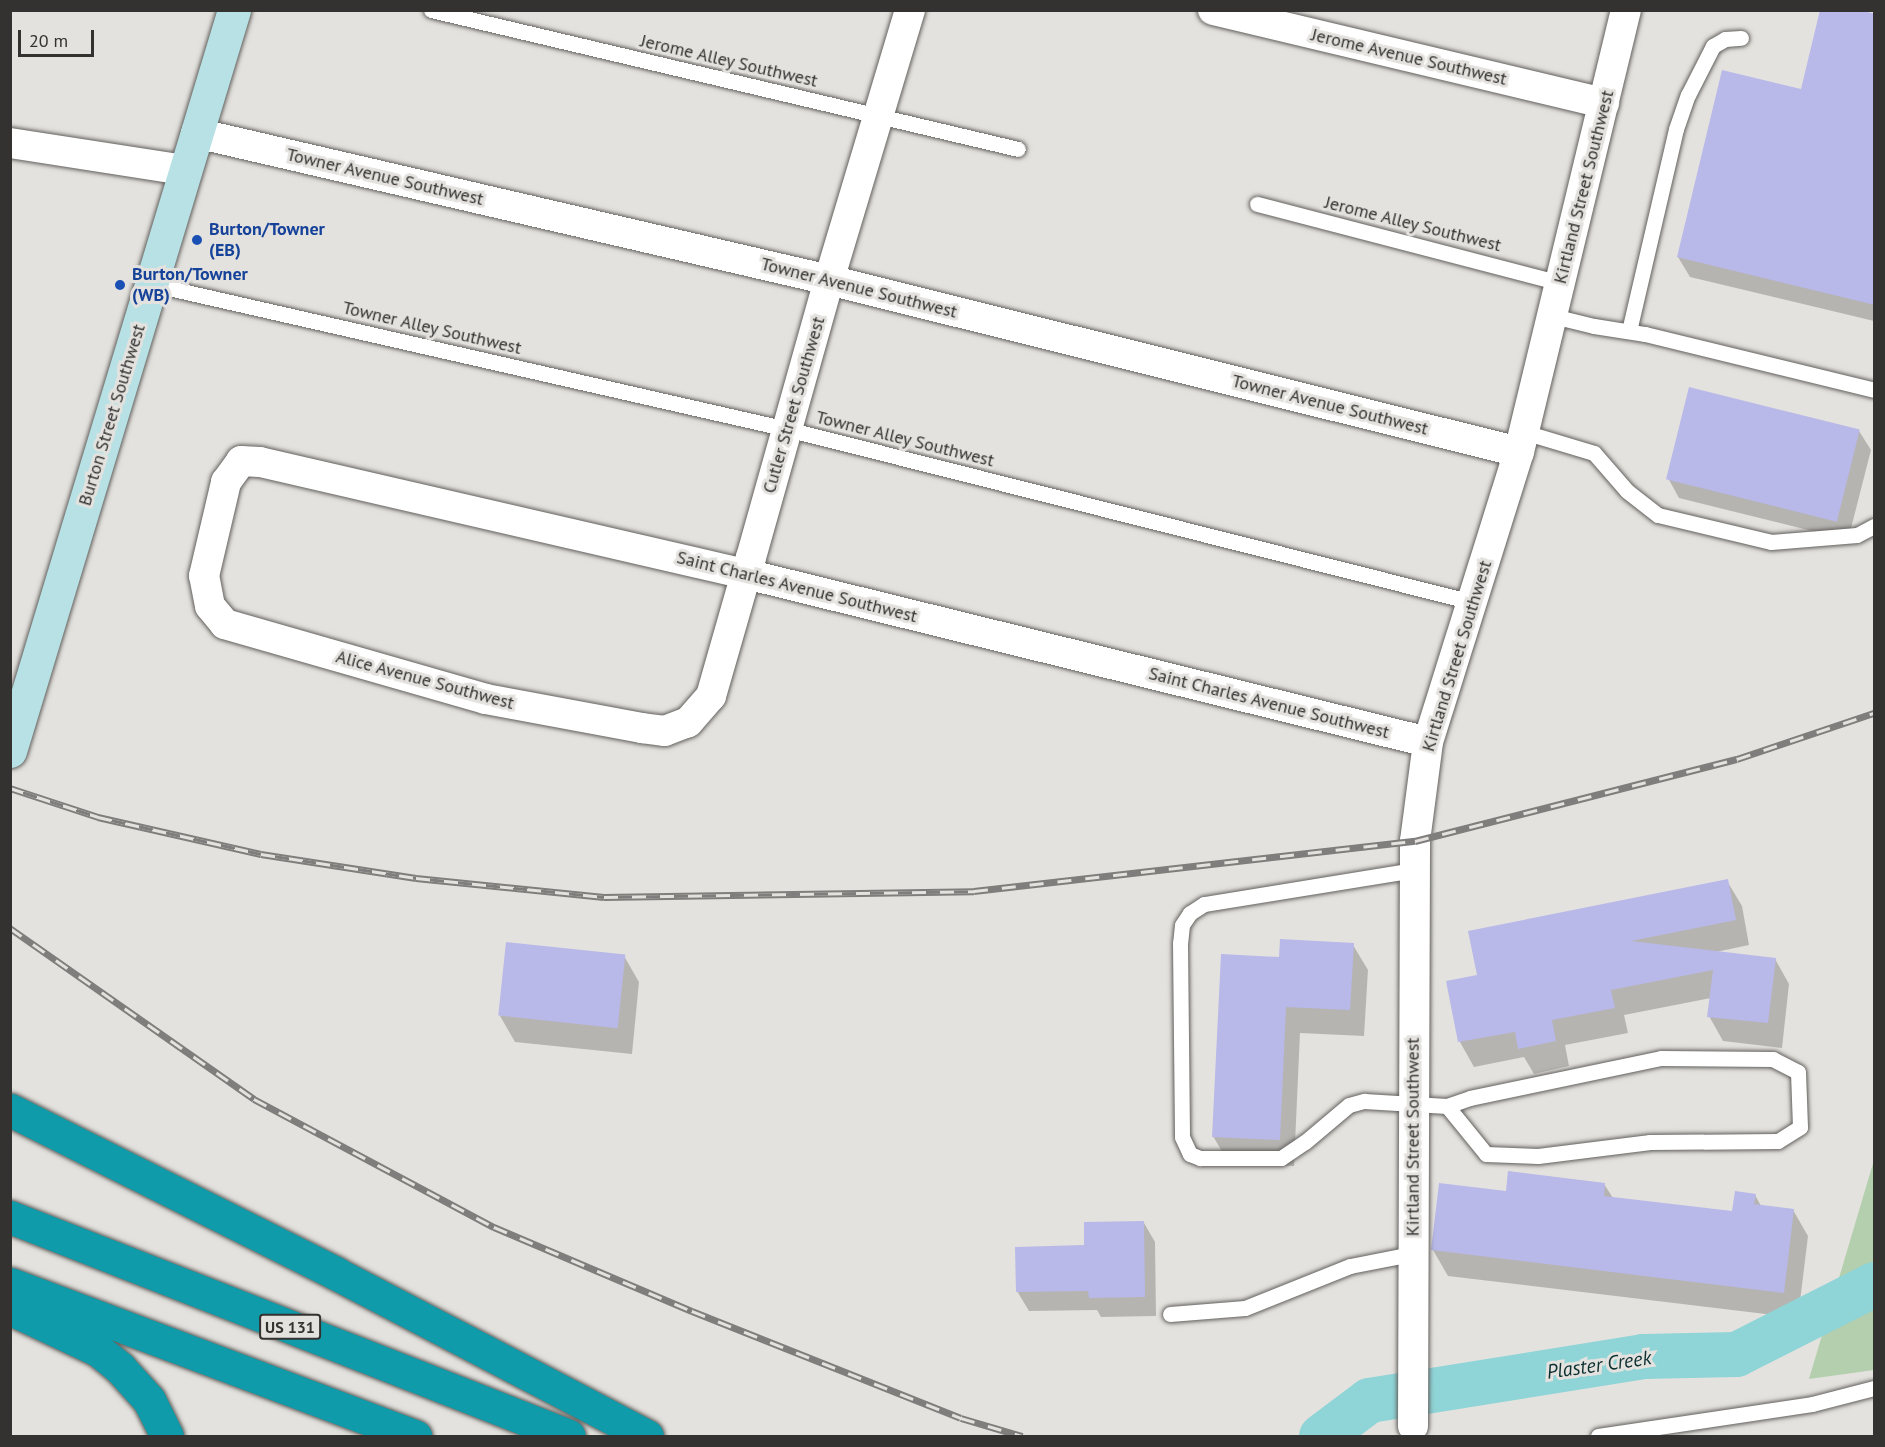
<!DOCTYPE html>
<html>
<head>
<meta charset="utf-8">
<style>
	body { margin:0 }
	#map { position:relative; width:1885px; height:1447px; overflow:hidden; background:#e4e2de; font-family:"PT Sans",sans-serif }
	div>[style] { position:absolute }
	.green>* { inset:0; background:#b4cfae }
	.shadow>* { inset:0; background:#0003 }
	.river>* { height:45px; margin:-22.5px; padding:0 22.5px; transform-origin:22.5px; border-radius:22.5px; background:#8fd4d7 }
	.building>* { inset:0; background:#b8b8e9; transform-origin:0 0 }
	.roads { filter:drop-shadow(0 0 2px #62605d) drop-shadow(0 0 2px #62605d) }
	.service>* { height:15px; margin:-7.5px; padding:0 7.5px; transform-origin:7.5px; border-radius:7.5px; background:#fff }
	.minor>* { height:30px; margin:-15px; padding:0 15px; transform-origin:15px; border-radius:15px; background:#fff }
	.secondary>* { height:33px; margin:-16.5px; padding:0 16.5px; transform-origin:16.5px; border-radius:16.5px; background:#b7e1e5 }
	.motorway>* { height:33px; margin:-16.5px; padding:0 16.5px; transform-origin:16.5px; border-radius:16.5px; background:#0f9ba9 }
	.rail>* { height:7px; margin-top:-3.5px; transform-origin:0; background:repeating-linear-gradient(90deg,#e4e2de 0 14px,#7f7e7c 0 28px); box-sizing:border-box; border-block:2px solid #7f7e7c }
	.dots>* { width:16px; height:16px; translate:-50% -50%; box-sizing:border-box; border:3px solid #e4e2de; border-radius:50% }
	span { translate:-50% -50%; white-space:nowrap; text-align:center; line-height:1.15; -webkit-text-stroke:6px #e4e2de; paint-order:stroke }
	.shield-label span { padding:2px 4px; background:#e4e2de; border:2px solid; border-radius:4px; -webkit-text-stroke-width:0 }
	.shield-label { font-size:16px; color:#333231; font-weight:700 }
	.street-label { font-size:18px; color:#333231 }
	.transit-label { font-size:18px; color:#164399; font-weight:700 }
	.left { translate:0 -50%; text-align:left }
	.water-label { font-size:20px; color:#0c2f31; font-style:italic }
	.frame { position:absolute; inset:0; border:12px solid #333231; pointer-events:none }
	.scale { position:absolute; left:18px; top:30px; width:76px; height:27px; box-sizing:border-box; border:3px solid #333231; border-top:0; padding-left:8px; font-size:18px; line-height:21px; white-space:nowrap; color:#333231; -webkit-text-stroke:4px #e4e2de; paint-order:stroke }
</style>
</head>
<body>
<div id="map">
	<div class="green">
		<div style="clip-path:polygon(1874px 1160px,1874px 1370px,1809px 1379px)"></div>
	</div>
	<div class="shadow">
		<div style="clip-path:polygon(1874px 16px,1874px 321px,1690px 277px,1678px 257px,1802px 91px)"></div>
		<div style="clip-path:polygon(1859px 431px,1871px 450px,1848px 540px,1679px 498px,1668px 478px)"></div>
		<div style="clip-path:polygon(1727px 881px,1742px 906px,1749px 945px,1716px 952px,1775px 959px,1789px 984px,1782px 1048px,1723px 1041px,1709px 1016px,1711px 998px,1624px 1015px,1628px 1033px,1565px 1045px,1569px 1066px,1534px 1074px,1524px 1057px,1474px 1067px,1460px 1042px,1448px 982px,1479px 976px)"></div>
		<div style="clip-path:polygon(1353px 945px,1368px 970px,1364px 1036px,1300px 1033px,1294px 1166px,1228px 1162px,1213px 1136px,1280px 959px)"></div>
		<div style="clip-path:polygon(624px 956px,639px 982px,632px 1054px,515px 1042px,500px 1016px)"></div>
		<div style="clip-path:polygon(1604px 1184px,1613px 1198px,1733px 1213px,1755px 1195px,1761px 1206px,1793px 1210px,1808px 1236px,1798px 1318px,1448px 1276px,1433px 1250px,1507px 1193px)"></div>
		<div style="clip-path:polygon(1144px 1223px,1155px 1242px,1156px 1316px,1101px 1317px,1097px 1310px,1029px 1311px,1017px 1291px,1086px 1247px)"></div>
	</div>
	<div class="river">
		<div style="left:1321px;top:1436px;width:60px;rotate:-36.9deg"></div>
		<div style="left:1369px;top:1400px;width:278px;rotate:-9.1deg"></div>
		<div style="left:1643px;top:1356px;width:93px;rotate:-1.2deg"></div>
		<div style="left:1736px;top:1354px;width:155px;rotate:-26.9deg"></div>
	</div>
	<div class="building">
		<div style="clip-path:polygon(1820px 10px,1860px 10px,1875px 14px,1875px 305px,1677px 257px,1722px 70px,1801px 89px)"></div>
		<div style="left:1689px;top:387px;width:176px;height:95px;rotate:14deg"></div>
		<div style="clip-path:polygon(1728px 879px,1736px 920px,1631px 941px,1776px 958px,1768px 1023px,1707px 1017px,1713px 970px,1611px 990px,1615px 1008px,1552px 1020px,1556px 1041px,1518px 1049px,1515px 1032px,1458px 1042px,1446px 981px,1477px 975px,1468px 931px)"></div>
		<div style="clip-path:polygon(1280px 939px,1354px 943px,1350px 1010px,1286px 1007px,1280px 1140px,1212px 1137px,1221px 954px,1279px 957px)"></div>
		<div style="left:506px;top:942px;width:120px;height:74px;rotate:6deg"></div>
		<div style="clip-path:polygon(1508px 1171px,1605px 1183px,1604px 1196px,1732px 1211px,1735px 1191px,1756px 1194px,1754px 1204px,1794px 1209px,1784px 1293px,1431px 1250px,1439px 1183px,1506px 1191px)"></div>
		<div style="clip-path:polygon(1144px 1221px,1145px 1297px,1089px 1298px,1088px 1291px,1016px 1292px,1015px 1247px,1084px 1245px,1084px 1222px)"></div>
	</div>
	<div class="roads">
		<div class="service">
			<div style="left:431px;top:10px;width:603px;rotate:13.32deg"></div>
			<div style="left:1257px;top:204px;width:314px;rotate:14.6deg"></div>
			<div style="left:151px;top:284px;width:652px;rotate:12.84deg"></div>
			<div style="left:787px;top:429px;width:707px;rotate:14.17deg"></div>
			<div style="left:1553px;top:316px;width:42px;rotate:13.7deg"></div>
			<div style="left:1594px;top:326px;width:52px;rotate:8.9deg"></div>
			<div style="left:1645px;top:334px;width:236px;rotate:13.7deg"></div>
			<div style="left:1629px;top:331px;width:207px;rotate:-76.9deg"></div>
			<div style="left:1676px;top:129px;width:36px;rotate:-71deg"></div>
			<div style="left:1688px;top:95px;width:55px;rotate:-63deg"></div>
			<div style="left:1713px;top:46px;width:14px;rotate:-30deg"></div>
			<div style="left:1725px;top:39px;width:16px;rotate:-4deg"></div>
			<div style="left:1524px;top:432px;width:73px;rotate:16.7deg"></div>
			<div style="left:1594px;top:453px;width:50px;rotate:49deg"></div>
			<div style="left:1627px;top:491px;width:39px;rotate:38deg"></div>
			<div style="left:1658px;top:515px;width:116px;rotate:13.4deg"></div>
			<div style="left:1771px;top:542px;width:86px;rotate:-4.7deg"></div>
			<div style="left:1857px;top:535px;width:19px;rotate:-28deg"></div>
			<div style="left:1414px;top:870px;width:213px;rotate:170.8deg"></div>
			<div style="left:1204px;top:904px;width:17px;rotate:147deg"></div>
			<div style="left:1190px;top:913px;width:14px;rotate:124deg"></div>
			<div style="left:1182px;top:925px;width:18px;rotate:96deg"></div>
			<div style="left:1180px;top:943px;width:194px;rotate:89.4deg"></div>
			<div style="left:1182px;top:1137px;width:19px;rotate:65deg"></div>
			<div style="left:1190px;top:1154px;width:11px;rotate:22deg"></div>
			<div style="left:1200px;top:1158px;width:81px"></div>
			<div style="left:1281px;top:1158px;width:29px;rotate:-34deg"></div>
			<div style="left:1305px;top:1142px;width:57px;rotate:-40.1deg"></div>
			<div style="left:1349px;top:1105px;width:16px;rotate:-15deg"></div>
			<div style="left:1364px;top:1101px;width:83px;rotate:3.4deg"></div>
			<div style="left:1447px;top:1106px;width:62px;rotate:50.9deg"></div>
			<div style="left:1486px;top:1154px;width:52px;rotate:2.2deg"></div>
			<div style="left:1538px;top:1156px;width:113px;rotate:-7.1deg"></div>
			<div style="left:1650px;top:1142px;width:128px;rotate:-0.4deg"></div>
			<div style="left:1778px;top:1141px;width:26px;rotate:-32deg"></div>
			<div style="left:1800px;top:1127px;width:55px;rotate:-92.1deg"></div>
			<div style="left:1798px;top:1072px;width:28px;rotate:-153deg"></div>
			<div style="left:1773px;top:1059px;width:112px;rotate:-179.5deg"></div>
			<div style="left:1661px;top:1058px;width:195px;rotate:168.2deg"></div>
			<div style="left:1470px;top:1098px;width:24px;rotate:161deg"></div>
			<div style="left:1170px;top:1314px;width:75px;rotate:-4.6deg"></div>
			<div style="left:1245px;top:1308px;width:113px;rotate:-21.8deg"></div>
			<div style="left:1350px;top:1266px;width:63px;rotate:-11deg"></div>
			<div style="left:1598px;top:1436px;width:216px;rotate:-8.5deg"></div>
			<div style="left:1812px;top:1404px;width:64px;rotate:-14.5deg"></div>
		</div>
		<div class="minor">
			<div style="left:910px;top:10px;width:282px;rotate:106.7deg"></div>
			<div style="left:829px;top:280px;width:288px;rotate:105.7deg"></div>
			<div style="left:751px;top:557px;width:18px;rotate:106deg"></div>
			<div style="left:746px;top:574px;width:127px;rotate:106deg"></div>
			<div style="left:711px;top:696px;width:35px;rotate:131deg"></div>
			<div style="left:688px;top:722px;width:25px;rotate:159deg"></div>
			<div style="left:665px;top:731px;width:23px;rotate:-173deg"></div>
			<div style="left:642px;top:728px;width:159px;rotate:-169.5deg"></div>
			<div style="left:486px;top:699px;width:272px;rotate:-164deg"></div>
			<div style="left:225px;top:624px;width:23px;rotate:-130deg"></div>
			<div style="left:210px;top:606px;width:31px;rotate:-101deg"></div>
			<div style="left:204px;top:576px;width:97px;rotate:-76.8deg"></div>
			<div style="left:226px;top:482px;width:26px;rotate:-54deg"></div>
			<div style="left:241px;top:461px;width:19px;rotate:3deg"></div>
			<div style="left:260px;top:462px;width:499px;rotate:13deg"></div>
			<div style="left:746px;top:574px;width:702px;rotate:13.84deg"></div>
			<div style="left:1213px;top:10px;width:402px;rotate:13.4deg"></div>
			<div style="left:196px;top:133px;width:650px;rotate:13.07deg"></div>
			<div style="left:829px;top:280px;width:711px;rotate:14deg"></div>
			<div style="left:10px;top:143px;width:177px;rotate:8.8deg"></div>
			<div style="left:1413px;top:1426px;width:585px;rotate:-89.8deg"></div>
			<div style="left:1415px;top:841px;width:100px;rotate:-82.5deg"></div>
			<div style="left:1428px;top:742px;width:304px;rotate:-72.6deg"></div>
			<div style="left:1519px;top:452px;width:455px;rotate:-76.4deg"></div>
		</div>
		<div class="secondary">
			<div style="left:10px;top:751px;width:774px;rotate:-73.18deg"></div>
		</div>
		<div class="motorway">
			<div style="left:10px;top:1110px;width:364px;rotate:26.6deg"></div>
			<div style="left:335px;top:1273px;width:352px;rotate:27.6deg"></div>
			<div style="left:10px;top:1217px;width:600px;rotate:21.39deg"></div>
			<div style="left:10px;top:1284px;width:433px;rotate:20.6deg"></div>
			<div style="left:10px;top:1303px;width:14px;rotate:45deg"></div>
			<div style="left:20px;top:1313px;width:86px;rotate:25.4deg"></div>
			<div style="left:98px;top:1350px;width:28px;rotate:39deg"></div>
			<div style="left:120px;top:1368px;width:43px;rotate:47.8deg"></div>
			<div style="left:149px;top:1400px;width:40px;rotate:63.4deg"></div>
		</div>
	</div>
	<div class="rail">
		<div style="left:10px;top:788px;width:93px;rotate:18.2deg"></div>
		<div style="left:98px;top:817px;width:167px;rotate:12.8deg"></div>
		<div style="left:261px;top:854px;width:157px;rotate:8.8deg"></div>
		<div style="left:416px;top:878px;width:189px;rotate:5.8deg"></div>
		<div style="left:604px;top:897px;width:370px;rotate:-0.9deg"></div>
		<div style="left:974px;top:891px;width:444px;rotate:-6.5deg"></div>
		<div style="left:1415px;top:841px;width:332px;rotate:-14.3deg"></div>
		<div style="left:1737px;top:759px;width:145px;rotate:-18.6deg"></div>
		<div style="left:10px;top:928px;width:298px;rotate:35deg"></div>
		<div style="left:254px;top:1099px;width:272px;rotate:28.1deg"></div>
		<div style="left:494px;top:1227px;width:215px;rotate:23deg"></div>
		<div style="left:692px;top:1311px;width:289px;rotate:21.7deg"></div>
		<div style="left:961px;top:1418px;width:64px;rotate:16.4deg"></div>
	</div>
	<div class="dots">
		<div style="left:197px;top:240px;background:#1a4fb4"></div>
		<div style="left:120px;top:285px;background:#1a4fb4"></div>
	</div>
	<div class="shield-label">
		<span style="left:290px;top:1327px">US 131</span>
	</div>
	<div class="street-label">
		<span style="left:1409px;top:57px;rotate:13deg">Jerome Avenue Southwest</span>
		<span style="left:729px;top:61px;rotate:13deg">Jerome Alley Southwest</span>
		<span style="left:385px;top:177px;rotate:13deg">Towner Avenue Southwest</span>
		<span style="left:1584px;top:187px;rotate:-76deg">Kirtland Street Southwest</span>
		<span style="left:1413px;top:224px;rotate:14deg">Jerome Alley Southwest</span>
		<span style="left:859px;top:288px;rotate:14deg">Towner Avenue Southwest</span>
		<span style="left:432px;top:328px;rotate:13deg">Towner Alley Southwest</span>
		<span style="left:794px;top:405px;rotate:-74deg">Cutler Street Southwest</span>
		<span style="left:1330px;top:405px;rotate:14deg">Towner Avenue Southwest</span>
		<span style="left:112px;top:415px;rotate:-73deg">Burton Street Southwest</span>
		<span style="left:905px;top:439px;rotate:14deg">Towner Alley Southwest</span>
		<span style="left:797px;top:587px;rotate:14deg">Saint Charles Avenue Southwest</span>
		<span style="left:1457px;top:656px;rotate:-73deg">Kirtland Street Southwest</span>
		<span style="left:425px;top:680px;rotate:15deg">Alice Avenue Southwest</span>
		<span style="left:1269px;top:703px;rotate:14deg">Saint Charles Avenue Southwest</span>
		<span style="left:1413px;top:1137px;rotate:-90deg">Kirtland Street Southwest</span>
	</div>
	<div class="transit-label">
		<span class="left" style="left:209px;top:240px">Burton/Towner<br>(EB)</span>
		<span class="left" style="left:132px;top:285px">Burton/Towner<br>(WB)</span>
	</div>
	<div class="water-label">
		<span style="left:1599px;top:1365px;rotate:-8deg">Plaster Creek</span>
	</div>
	<div class="frame"></div>
	<div class="scale">20 m</div>
</div>
</body>
</html>
